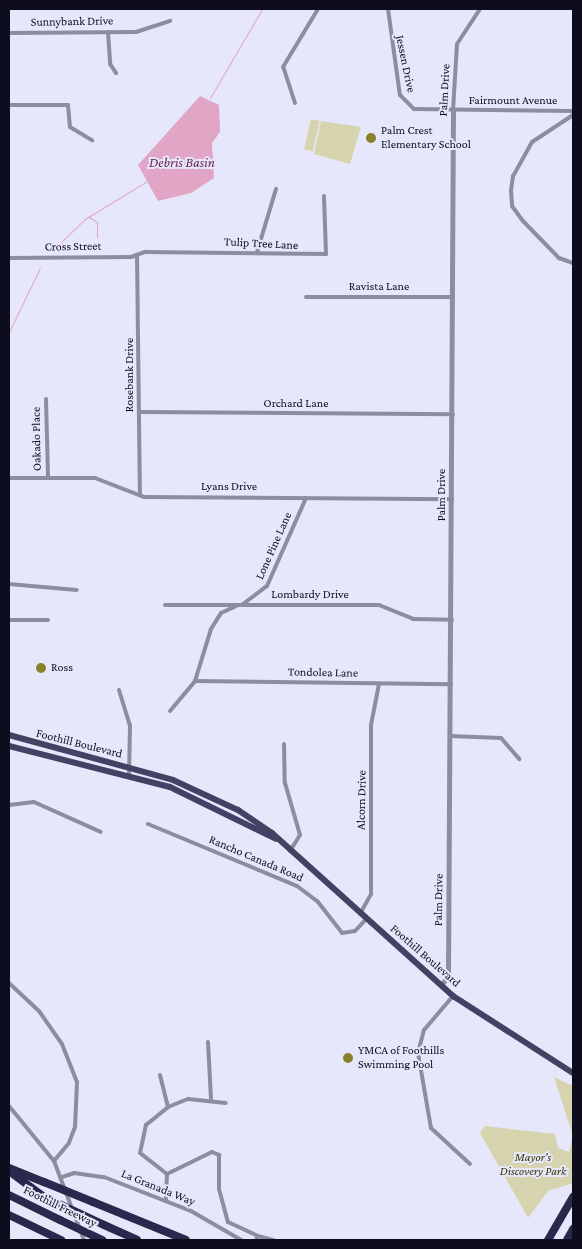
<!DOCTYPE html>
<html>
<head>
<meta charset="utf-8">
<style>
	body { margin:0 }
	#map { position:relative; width:582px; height:1249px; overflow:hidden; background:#e7e7fb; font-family:"Crimson Pro",serif }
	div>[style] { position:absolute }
	.green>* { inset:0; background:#d6d4ae; transform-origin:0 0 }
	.water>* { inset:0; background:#e1a5c6 }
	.stream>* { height:1px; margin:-0.5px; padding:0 0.5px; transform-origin:0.5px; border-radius:0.5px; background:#e1a5c6 }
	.minor>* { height:4px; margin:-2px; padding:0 2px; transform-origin:2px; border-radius:2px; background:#8c8da1 }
	.tertiary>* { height:5px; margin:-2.5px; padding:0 2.5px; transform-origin:2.5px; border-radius:2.5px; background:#8c8da1 }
	.primary>* { height:6px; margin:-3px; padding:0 3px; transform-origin:3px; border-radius:3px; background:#434264 }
	.motorway>* { height:8px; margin:-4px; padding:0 4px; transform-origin:4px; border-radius:4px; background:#2b284e }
	.motorway-bridge>* { height:8px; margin:-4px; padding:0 4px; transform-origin:4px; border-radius:4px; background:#2b284e }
	.dots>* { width:14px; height:14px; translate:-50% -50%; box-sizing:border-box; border:2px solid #e7e7fb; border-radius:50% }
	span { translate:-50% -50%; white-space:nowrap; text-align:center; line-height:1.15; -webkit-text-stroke:4px #e7e7fb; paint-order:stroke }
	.street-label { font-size:12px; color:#0e0d1d }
	.poi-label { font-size:12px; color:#0e0d1d }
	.left { translate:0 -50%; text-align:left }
	.park-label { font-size:12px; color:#363200; font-style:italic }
	.water-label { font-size:14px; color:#6a2550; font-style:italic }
	.frame { position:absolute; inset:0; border:10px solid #0e0d1d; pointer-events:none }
</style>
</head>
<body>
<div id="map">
	<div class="green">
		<div style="left:311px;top:119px;width:9px;height:31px;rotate:13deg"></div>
		<div style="clip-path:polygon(321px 121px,361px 127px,350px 164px,314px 154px)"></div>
		<div style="clip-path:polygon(554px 1077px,573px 1086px,573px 1183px,548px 1191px,528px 1218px,480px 1133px,485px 1126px,555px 1134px,558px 1148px,569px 1152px,573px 1136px)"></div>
	</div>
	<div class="water">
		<div style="clip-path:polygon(200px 96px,219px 105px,220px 132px,212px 143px,214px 178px,191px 193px,158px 201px,138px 165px)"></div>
	</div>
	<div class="stream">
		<div style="left:210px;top:98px;width:103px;rotate:-59.7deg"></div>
		<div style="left:89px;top:217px;width:9px;rotate:32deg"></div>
		<div style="left:97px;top:222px;width:15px;rotate:90deg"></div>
		<div style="left:56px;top:247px;width:40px;rotate:-44deg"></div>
		<div style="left:85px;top:219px;width:73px;rotate:-31.5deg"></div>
		<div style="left:9px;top:332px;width:71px;rotate:-64.2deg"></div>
	</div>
	<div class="minor">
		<div style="left:388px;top:9px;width:87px;rotate:82.1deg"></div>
		<div style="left:400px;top:95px;width:20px;rotate:45deg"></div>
		<div style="left:414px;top:109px;width:159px;rotate:0.7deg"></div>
		<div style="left:108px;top:32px;width:32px;rotate:86deg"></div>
		<div style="left:110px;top:64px;width:11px;rotate:56deg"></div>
		<div style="left:9px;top:33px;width:127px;rotate:-0.5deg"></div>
		<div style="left:136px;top:32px;width:36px;rotate:-18deg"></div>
		<div style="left:295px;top:103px;width:38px;rotate:-108deg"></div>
		<div style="left:283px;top:67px;width:68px;rotate:-58.9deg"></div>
		<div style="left:9px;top:105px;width:59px"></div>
		<div style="left:68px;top:105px;width:22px;rotate:85deg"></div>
		<div style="left:70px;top:127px;width:26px;rotate:31deg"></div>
		<div style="left:453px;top:111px;width:67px;rotate:-86.6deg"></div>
		<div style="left:457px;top:44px;width:42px;rotate:-56.7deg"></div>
		<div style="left:573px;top:115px;width:49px;rotate:146.6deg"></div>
		<div style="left:532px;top:142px;width:39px;rotate:119deg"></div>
		<div style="left:513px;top:176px;width:14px;rotate:98deg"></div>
		<div style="left:511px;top:190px;width:16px;rotate:86deg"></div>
		<div style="left:512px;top:206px;width:19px;rotate:54deg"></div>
		<div style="left:523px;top:221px;width:52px;rotate:45.8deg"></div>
		<div style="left:559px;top:258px;width:15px;rotate:20deg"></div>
		<div style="left:257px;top:252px;width:66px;rotate:-73.2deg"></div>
		<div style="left:137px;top:255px;width:240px;rotate:89.3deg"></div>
		<div style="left:9px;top:258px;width:122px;rotate:-0.5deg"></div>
		<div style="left:131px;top:257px;width:15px;rotate:-20deg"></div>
		<div style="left:145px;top:252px;width:181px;rotate:0.6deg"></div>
		<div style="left:326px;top:254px;width:58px;rotate:-92deg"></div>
		<div style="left:306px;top:297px;width:147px"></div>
		<div style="left:46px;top:399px;width:79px;rotate:88.5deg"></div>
		<div style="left:140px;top:412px;width:313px;rotate:0.4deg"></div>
		<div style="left:9px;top:478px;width:86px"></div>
		<div style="left:95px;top:478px;width:53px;rotate:21.2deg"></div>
		<div style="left:144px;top:497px;width:308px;rotate:0.4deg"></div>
		<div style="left:9px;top:584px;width:68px;rotate:5deg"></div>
		<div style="left:243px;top:604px;width:30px;rotate:-37deg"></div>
		<div style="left:267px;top:586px;width:96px;rotate:-66.1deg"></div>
		<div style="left:165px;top:605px;width:214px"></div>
		<div style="left:379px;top:605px;width:37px;rotate:22deg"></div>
		<div style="left:413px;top:619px;width:39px;rotate:1deg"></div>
		<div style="left:9px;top:620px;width:39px"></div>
		<div style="left:195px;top:681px;width:256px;rotate:0.7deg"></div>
		<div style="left:119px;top:690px;width:37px;rotate:73deg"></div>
		<div style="left:130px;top:725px;width:50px;rotate:91.1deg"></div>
		<div style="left:170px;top:711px;width:39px;rotate:-50deg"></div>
		<div style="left:195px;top:681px;width:54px;rotate:-72.9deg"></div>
		<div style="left:211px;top:629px;width:19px;rotate:-58deg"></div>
		<div style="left:221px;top:613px;width:17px;rotate:-25deg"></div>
		<div style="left:450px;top:736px;width:51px;rotate:2.2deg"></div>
		<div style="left:501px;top:738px;width:28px;rotate:49deg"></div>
		<div style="left:284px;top:744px;width:39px;rotate:89deg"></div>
		<div style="left:285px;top:783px;width:54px;rotate:73.9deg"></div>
		<div style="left:300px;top:835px;width:19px;rotate:122deg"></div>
		<div style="left:9px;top:805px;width:25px;rotate:-7deg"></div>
		<div style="left:34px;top:802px;width:73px;rotate:24.1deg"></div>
		<div style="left:148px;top:824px;width:161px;rotate:22.6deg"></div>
		<div style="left:297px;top:886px;width:26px;rotate:37deg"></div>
		<div style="left:318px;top:902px;width:39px;rotate:52deg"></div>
		<div style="left:342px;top:933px;width:13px;rotate:-9deg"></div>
		<div style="left:355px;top:931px;width:16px;rotate:-47deg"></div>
		<div style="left:360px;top:914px;width:23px;rotate:-61deg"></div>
		<div style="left:371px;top:894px;width:169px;rotate:-90deg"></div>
		<div style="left:371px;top:725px;width:42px;rotate:-79deg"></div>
		<div style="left:9px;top:983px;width:41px;rotate:43deg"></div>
		<div style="left:39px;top:1011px;width:40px;rotate:55.1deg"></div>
		<div style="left:62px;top:1044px;width:41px;rotate:68.5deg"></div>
		<div style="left:77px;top:1082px;width:45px;rotate:92.5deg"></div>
		<div style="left:75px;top:1127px;width:17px;rotate:111deg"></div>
		<div style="left:69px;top:1143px;width:23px;rotate:130deg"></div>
		<div style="left:453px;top:996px;width:45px;rotate:130.5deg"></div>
		<div style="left:424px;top:1030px;width:24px;rotate:105deg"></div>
		<div style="left:418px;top:1053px;width:76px;rotate:80.2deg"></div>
		<div style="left:431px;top:1128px;width:53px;rotate:42.7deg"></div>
		<div style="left:208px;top:1042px;width:57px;rotate:87deg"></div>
		<div style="left:160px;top:1075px;width:33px;rotate:76deg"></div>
		<div style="left:9px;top:1106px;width:71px;rotate:50.7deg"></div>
		<div style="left:54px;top:1161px;width:85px;rotate:69.2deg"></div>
		<div style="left:167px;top:1174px;width:50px;rotate:-26.1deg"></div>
		<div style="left:212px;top:1152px;width:8px;rotate:23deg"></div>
		<div style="left:219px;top:1155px;width:34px;rotate:90deg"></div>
		<div style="left:219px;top:1189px;width:34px;rotate:75deg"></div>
		<div style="left:228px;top:1222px;width:33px;rotate:25deg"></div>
		<div style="left:167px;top:1174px;width:34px;rotate:-142deg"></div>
		<div style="left:140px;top:1153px;width:29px;rotate:-78deg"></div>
		<div style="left:146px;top:1125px;width:28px;rotate:-39deg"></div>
		<div style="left:168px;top:1107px;width:22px;rotate:-22deg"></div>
		<div style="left:188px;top:1099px;width:38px;rotate:6deg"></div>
		<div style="left:62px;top:1177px;width:13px;rotate:-18deg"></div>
		<div style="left:74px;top:1173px;width:30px;rotate:8deg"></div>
		<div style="left:104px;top:1177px;width:93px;rotate:21.3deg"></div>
		<div style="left:191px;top:1211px;width:58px;rotate:30.1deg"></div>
		<div style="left:166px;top:1201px;width:27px;rotate:-88deg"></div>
		<div style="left:256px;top:1240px;width:4px;rotate:-63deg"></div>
		<div style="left:258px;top:1236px;width:16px;rotate:15deg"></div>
	</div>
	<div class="tertiary">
		<div style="left:441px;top:985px;width:11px;rotate:-52deg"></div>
		<div style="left:448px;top:976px;width:865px;rotate:-89.67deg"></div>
	</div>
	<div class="primary">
		<div style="left:9px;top:735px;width:170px;rotate:15.3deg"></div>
		<div style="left:173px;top:780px;width:72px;rotate:24.8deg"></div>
		<div style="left:238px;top:810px;width:41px;rotate:34.1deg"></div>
		<div style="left:272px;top:833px;width:244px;rotate:42deg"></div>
		<div style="left:453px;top:996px;width:143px;rotate:32.7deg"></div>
		<div style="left:9px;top:746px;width:166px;rotate:14.3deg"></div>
		<div style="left:170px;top:787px;width:118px;rotate:26.1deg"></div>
	</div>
	<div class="motorway">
		<div style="left:9px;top:1168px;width:38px;rotate:22deg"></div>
		<div style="left:9px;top:1195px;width:57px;rotate:26.1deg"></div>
		<div style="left:93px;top:1202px;width:100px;rotate:22.2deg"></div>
		<div style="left:9px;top:1215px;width:58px;rotate:25.7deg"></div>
		<div style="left:104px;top:1225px;width:36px;rotate:24deg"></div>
		<div style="left:548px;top:1240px;width:50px;rotate:-59.8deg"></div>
		<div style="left:567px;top:1240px;width:13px;rotate:-61deg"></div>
	</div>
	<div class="motorway-bridge">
		<div style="left:9px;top:1171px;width:44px;rotate:36.6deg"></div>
		<div style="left:44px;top:1197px;width:66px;rotate:25deg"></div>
		<div style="left:44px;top:1182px;width:53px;rotate:22.2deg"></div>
		<div style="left:60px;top:1220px;width:47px;rotate:25.5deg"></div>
	</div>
	<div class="dots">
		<div style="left:371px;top:138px;background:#878128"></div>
		<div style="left:41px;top:668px;background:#878128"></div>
		<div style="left:348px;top:1058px;background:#878128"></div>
	</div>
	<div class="street-label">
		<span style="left:72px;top:22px;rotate:-1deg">Sunnybank Drive</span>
		<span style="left:405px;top:64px;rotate:78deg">Jessen Drive</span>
		<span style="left:445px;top:90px;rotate:-87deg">Palm Drive</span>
		<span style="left:513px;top:101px">Fairmount Avenue</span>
		<span style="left:261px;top:244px;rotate:3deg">Tulip Tree Lane</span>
		<span style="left:73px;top:247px;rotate:-1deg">Cross Street</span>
		<span style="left:379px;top:287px">Ravista Lane</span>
		<span style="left:130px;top:375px;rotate:-90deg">Rosebank Drive</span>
		<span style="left:296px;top:404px">Orchard Lane</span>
		<span style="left:37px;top:439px;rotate:-91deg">Oakado Place</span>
		<span style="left:229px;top:487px">Lyans Drive</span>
		<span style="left:442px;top:495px;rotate:-90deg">Palm Drive</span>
		<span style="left:274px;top:546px;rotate:-66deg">Lone Pine Lane</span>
		<span style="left:310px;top:595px">Lombardy Drive</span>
		<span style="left:323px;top:673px;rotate:1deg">Tondolea Lane</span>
		<span style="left:79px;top:744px;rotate:14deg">Foothill Boulevard</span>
		<span style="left:362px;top:800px;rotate:-89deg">Alcorn Drive</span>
		<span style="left:256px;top:859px;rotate:23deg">Rancho Canada Road</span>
		<span style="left:439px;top:900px;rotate:-89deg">Palm Drive</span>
		<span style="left:425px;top:956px;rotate:41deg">Foothill Boulevard</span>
		<span style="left:158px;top:1188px;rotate:22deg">La Granada Way</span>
		<span style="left:60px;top:1207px;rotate:26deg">Foothill Freeway</span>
	</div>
	<div class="poi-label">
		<span class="left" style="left:381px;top:138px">Palm Crest<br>Elementary School</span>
		<span class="left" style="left:51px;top:668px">Ross</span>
		<span class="left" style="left:358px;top:1058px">YMCA of Foothills<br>Swimming Pool</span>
	</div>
	<div class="park-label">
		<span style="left:533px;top:1165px">Mayor's<br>Discovery Park</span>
	</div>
	<div class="water-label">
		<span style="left:182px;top:162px">Debris Basin</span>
	</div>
	<div class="frame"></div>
</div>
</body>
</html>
